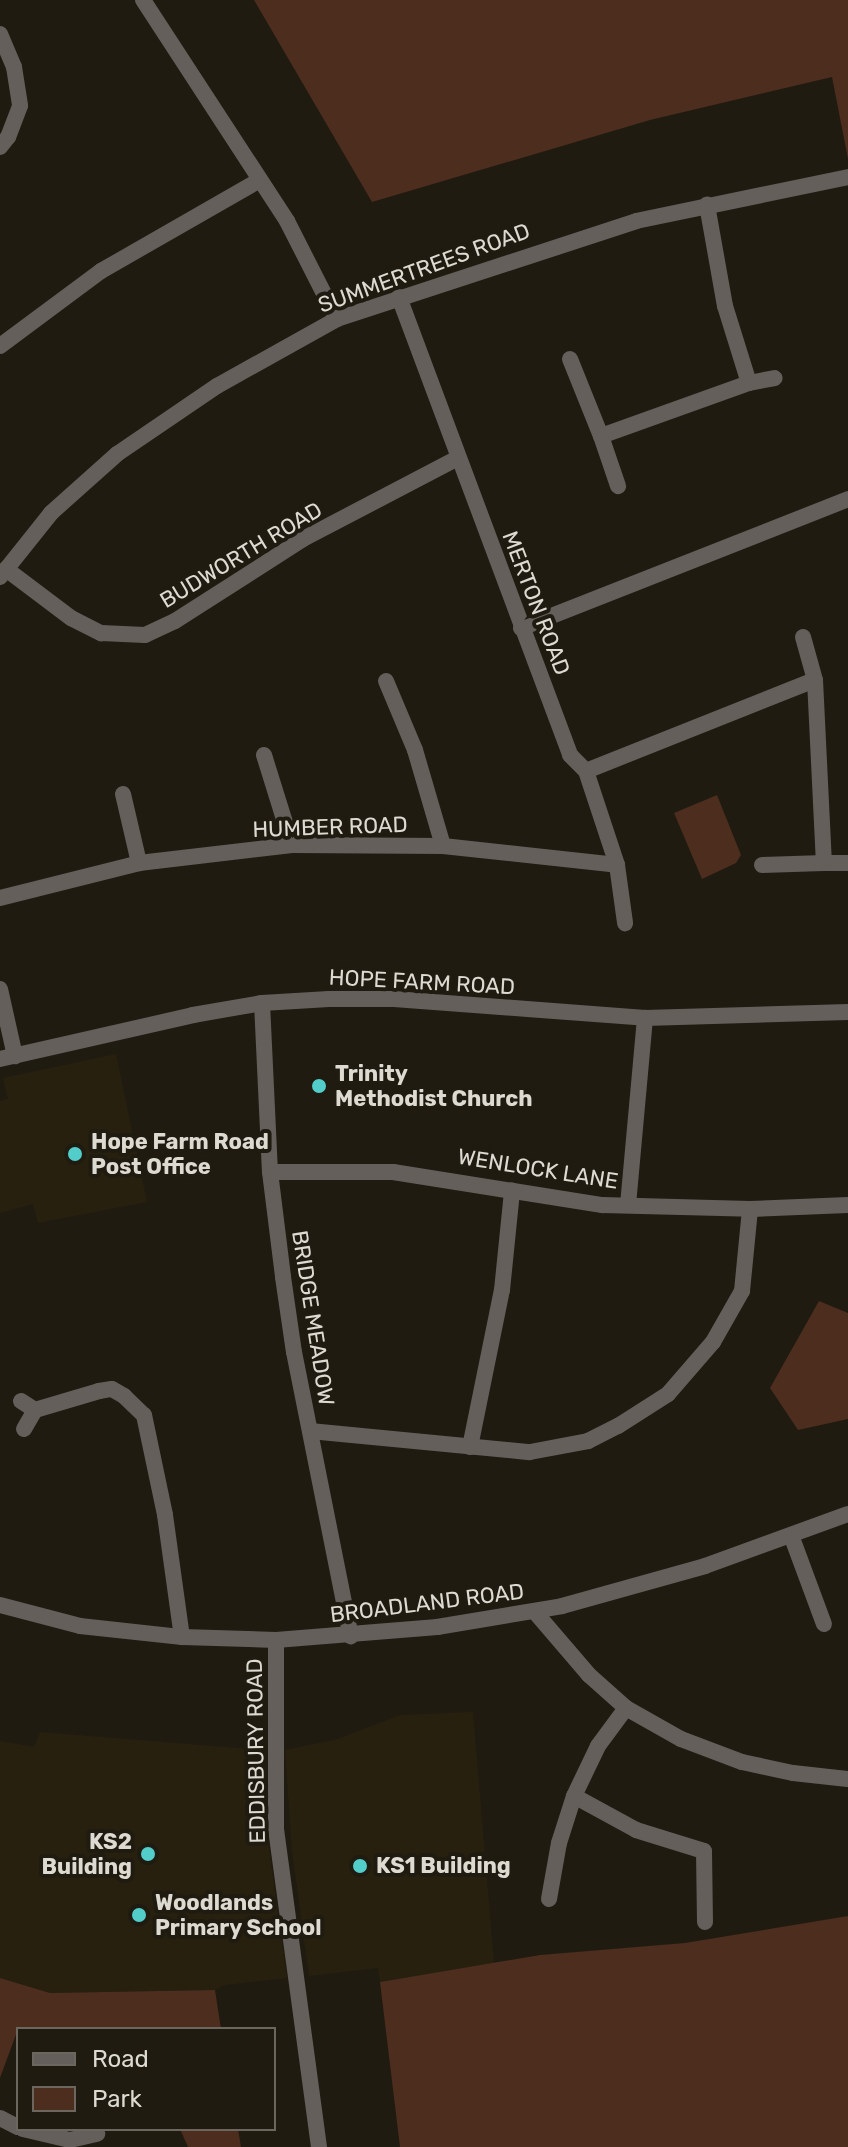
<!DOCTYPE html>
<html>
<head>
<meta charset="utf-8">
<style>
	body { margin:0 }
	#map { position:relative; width:848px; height:2147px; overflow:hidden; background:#1f1b10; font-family:Rubik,sans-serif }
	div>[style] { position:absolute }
	.built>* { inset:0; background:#27200f }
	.green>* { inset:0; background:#4d2d1d }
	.minor>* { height:16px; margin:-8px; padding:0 8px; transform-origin:8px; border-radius:8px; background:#645f5b }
	.dots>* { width:22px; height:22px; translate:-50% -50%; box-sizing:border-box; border:4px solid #1f1b10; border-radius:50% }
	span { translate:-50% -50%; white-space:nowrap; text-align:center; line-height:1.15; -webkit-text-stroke:8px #1f1b10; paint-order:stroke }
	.street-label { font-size:22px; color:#dddad2 }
	.poi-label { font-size:22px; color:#dddad2; font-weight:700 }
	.left { translate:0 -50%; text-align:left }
	.right { translate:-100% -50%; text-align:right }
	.legend { position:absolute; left:16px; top:2027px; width:260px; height:104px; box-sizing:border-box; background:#1f1b10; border:2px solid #6b675e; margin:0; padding:10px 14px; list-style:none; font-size:24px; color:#dddad2 }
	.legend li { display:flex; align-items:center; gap:16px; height:40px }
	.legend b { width:40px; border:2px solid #6b675e }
</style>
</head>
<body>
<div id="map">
	<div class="built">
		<div style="clip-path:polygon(116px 1054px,147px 1202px,38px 1223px,33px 1204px,0 1213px,0 1101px,8px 1099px,3px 1078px)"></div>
		<div style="clip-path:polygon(473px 1712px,494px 1963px,380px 1982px,378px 1968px,309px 1976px,292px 1851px,285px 1750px,338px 1739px,400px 1715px)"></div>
		<div style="clip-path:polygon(40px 1732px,261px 1750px,264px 1813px,287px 1978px,225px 1985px,215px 1990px,50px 1993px,0 1978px,0 1741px,34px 1747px)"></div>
	</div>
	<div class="green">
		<div style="clip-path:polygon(254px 0,848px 0,848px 159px,832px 77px,650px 120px,372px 202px)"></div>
		<div style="clip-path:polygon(717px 795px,741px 855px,736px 863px,702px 879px,674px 813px)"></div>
		<div style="clip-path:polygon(819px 1301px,848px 1313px,848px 1419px,798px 1430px,770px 1388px)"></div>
		<div style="clip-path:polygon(848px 1916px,848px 2147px,400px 2147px,380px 1982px,540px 1955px,685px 1943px)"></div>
		<div style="clip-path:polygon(0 1978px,50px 1993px,215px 1990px,221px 2029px,18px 2029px,0 2078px)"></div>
		<div style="clip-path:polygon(180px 2129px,238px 2129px,241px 2147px,188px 2147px)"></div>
	</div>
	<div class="minor">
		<div style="left:143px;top:0;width:264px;rotate:56.9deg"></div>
		<div style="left:287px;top:221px;width:110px;rotate:63deg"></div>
		<div style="left:0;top:34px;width:36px;rotate:67deg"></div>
		<div style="left:14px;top:67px;width:39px;rotate:81deg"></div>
		<div style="left:20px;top:106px;width:33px;rotate:111deg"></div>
		<div style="left:8px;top:137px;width:13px;rotate:129deg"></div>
		<div style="left:399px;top:297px;width:489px;rotate:69.5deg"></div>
		<div style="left:570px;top:755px;width:23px;rotate:45deg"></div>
		<div style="left:586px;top:771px;width:99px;rotate:71.7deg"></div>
		<div style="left:617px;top:865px;width:59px;rotate:82.1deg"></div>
		<div style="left:0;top:346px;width:126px;rotate:-36.6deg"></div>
		<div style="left:101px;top:271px;width:183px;rotate:-29.8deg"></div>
		<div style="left:570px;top:359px;width:83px;rotate:68.1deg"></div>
		<div style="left:601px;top:436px;width:157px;rotate:-19.7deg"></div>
		<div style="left:749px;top:383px;width:81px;rotate:-107.3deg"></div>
		<div style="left:725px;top:306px;width:103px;rotate:-100.1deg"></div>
		<div style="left:749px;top:383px;width:26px;rotate:-11deg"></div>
		<div style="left:601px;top:436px;width:53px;rotate:71.2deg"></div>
		<div style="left:6px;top:569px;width:81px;rotate:37deg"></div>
		<div style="left:71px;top:618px;width:34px;rotate:27deg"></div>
		<div style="left:101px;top:633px;width:44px;rotate:2.6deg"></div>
		<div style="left:145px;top:635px;width:33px;rotate:-25deg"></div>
		<div style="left:175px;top:621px;width:152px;rotate:-32.6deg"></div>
		<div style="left:303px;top:539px;width:175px;rotate:-27.6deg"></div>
		<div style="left:0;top:577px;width:82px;rotate:-51.4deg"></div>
		<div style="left:51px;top:513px;width:89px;rotate:-41.8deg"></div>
		<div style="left:117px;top:454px;width:121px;rotate:-34.2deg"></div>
		<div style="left:217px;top:386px;width:137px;rotate:-29.2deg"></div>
		<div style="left:337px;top:319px;width:315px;rotate:-18.1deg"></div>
		<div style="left:636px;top:221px;width:217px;rotate:-11.7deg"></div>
		<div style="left:521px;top:628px;width:352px;rotate:-21.5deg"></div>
		<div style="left:803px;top:637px;width:45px;rotate:74.4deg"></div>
		<div style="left:386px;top:681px;width:75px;rotate:67.2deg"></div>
		<div style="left:415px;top:750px;width:100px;rotate:73.7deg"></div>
		<div style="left:264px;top:755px;width:94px;rotate:72.7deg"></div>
		<div style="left:586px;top:771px;width:246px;rotate:-21.7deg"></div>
		<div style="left:815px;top:680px;width:183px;rotate:87.2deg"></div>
		<div style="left:824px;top:863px;width:24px"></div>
		<div style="left:123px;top:794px;width:71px;rotate:76.9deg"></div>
		<div style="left:762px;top:865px;width:62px;rotate:-1.8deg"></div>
		<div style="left:0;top:898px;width:143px;rotate:-14.1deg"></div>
		<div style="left:139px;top:863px;width:154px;rotate:-6.7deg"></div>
		<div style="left:292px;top:845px;width:151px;rotate:0.4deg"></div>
		<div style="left:443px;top:846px;width:175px;rotate:6.2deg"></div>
		<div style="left:0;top:989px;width:69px;rotate:77.4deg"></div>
		<div style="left:262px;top:1003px;width:169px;rotate:87.3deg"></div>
		<div style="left:270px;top:1172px;width:106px;rotate:82.9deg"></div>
		<div style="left:283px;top:1277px;width:76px;rotate:81.7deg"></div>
		<div style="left:294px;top:1352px;width:290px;rotate:78.7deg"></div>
		<div style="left:0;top:1059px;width:198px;rotate:-12.8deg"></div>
		<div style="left:193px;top:1015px;width:70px;rotate:-9.9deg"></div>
		<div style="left:262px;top:1003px;width:67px;rotate:-3.4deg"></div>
		<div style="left:329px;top:999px;width:65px"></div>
		<div style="left:394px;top:999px;width:252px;rotate:4.3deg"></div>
		<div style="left:645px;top:1018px;width:203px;rotate:-1.7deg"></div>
		<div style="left:270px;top:1172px;width:123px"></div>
		<div style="left:393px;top:1172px;width:212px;rotate:9deg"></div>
		<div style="left:602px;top:1205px;width:148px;rotate:1.5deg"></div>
		<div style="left:750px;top:1209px;width:98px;rotate:-2.3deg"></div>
		<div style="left:628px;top:1205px;width:188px;rotate:-84.8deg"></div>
		<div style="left:21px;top:1401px;width:17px;rotate:33deg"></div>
		<div style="left:24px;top:1429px;width:22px;rotate:-60deg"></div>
		<div style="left:35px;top:1410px;width:67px;rotate:-16.5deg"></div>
		<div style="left:99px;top:1391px;width:13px;rotate:-9deg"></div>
		<div style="left:112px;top:1389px;width:14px;rotate:30deg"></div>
		<div style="left:124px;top:1396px;width:28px;rotate:44deg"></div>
		<div style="left:144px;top:1415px;width:102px;rotate:78.1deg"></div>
		<div style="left:165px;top:1515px;width:123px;rotate:82.1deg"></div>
		<div style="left:310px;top:1431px;width:221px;rotate:5.5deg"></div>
		<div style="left:530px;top:1452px;width:59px;rotate:-10.7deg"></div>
		<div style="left:588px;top:1441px;width:34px;rotate:-27deg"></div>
		<div style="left:618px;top:1426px;width:59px;rotate:-32.6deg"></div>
		<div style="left:668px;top:1394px;width:69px;rotate:-49.1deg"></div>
		<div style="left:713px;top:1342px;width:59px;rotate:-60.4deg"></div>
		<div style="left:742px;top:1291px;width:82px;rotate:-84.4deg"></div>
		<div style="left:470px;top:1447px;width:160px;rotate:-78.5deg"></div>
		<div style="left:502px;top:1290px;width:100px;rotate:-84.2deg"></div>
		<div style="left:791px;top:1535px;width:95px;rotate:69.7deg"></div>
		<div style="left:0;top:1605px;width:83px;rotate:14.7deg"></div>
		<div style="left:80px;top:1626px;width:103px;rotate:6.2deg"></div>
		<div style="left:182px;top:1637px;width:94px;rotate:1.8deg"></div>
		<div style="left:276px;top:1640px;width:162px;rotate:-4.6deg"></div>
		<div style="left:437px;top:1627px;width:127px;rotate:-9.5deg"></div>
		<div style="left:562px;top:1606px;width:148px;rotate:-15.6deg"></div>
		<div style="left:705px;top:1566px;width:152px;rotate:-20deg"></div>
		<div style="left:535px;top:1612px;width:83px;rotate:49.4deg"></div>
		<div style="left:589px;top:1675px;width:50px;rotate:41.7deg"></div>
		<div style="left:626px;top:1708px;width:63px;rotate:29.4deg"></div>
		<div style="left:681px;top:1739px;width:65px;rotate:20.7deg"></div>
		<div style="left:742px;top:1762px;width:52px;rotate:12.2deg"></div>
		<div style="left:793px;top:1773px;width:55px;rotate:6.2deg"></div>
		<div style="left:276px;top:1640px;width:189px;rotate:90deg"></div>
		<div style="left:276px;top:1829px;width:321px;rotate:82.3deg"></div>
		<div style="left:626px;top:1708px;width:47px;rotate:126.4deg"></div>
		<div style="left:598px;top:1746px;width:55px;rotate:115.6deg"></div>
		<div style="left:574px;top:1796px;width:71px;rotate:28.7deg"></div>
		<div style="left:636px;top:1830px;width:71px;rotate:17.2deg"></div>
		<div style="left:704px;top:1851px;width:71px;rotate:89.2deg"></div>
		<div style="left:549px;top:1899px;width:57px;rotate:-79.9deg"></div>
		<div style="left:559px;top:1843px;width:49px;rotate:-72.3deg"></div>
		<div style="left:0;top:2118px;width:20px;rotate:27deg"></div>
		<div style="left:23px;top:2129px;width:48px;rotate:13.2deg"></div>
		<div style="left:70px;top:2140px;width:28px;rotate:-13deg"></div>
	</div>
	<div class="dots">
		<div style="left:319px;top:1086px;background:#53cdca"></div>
		<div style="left:75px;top:1154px;background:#53cdca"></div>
		<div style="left:148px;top:1854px;background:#53cdca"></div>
		<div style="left:360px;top:1866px;background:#53cdca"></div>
		<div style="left:139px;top:1915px;background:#53cdca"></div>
	</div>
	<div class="street-label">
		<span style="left:424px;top:268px;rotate:-20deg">SUMMERTREES ROAD</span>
		<span style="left:241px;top:555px;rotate:-31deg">BUDWORTH ROAD</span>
		<span style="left:536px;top:603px;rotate:69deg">MERTON ROAD</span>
		<span style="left:330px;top:827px;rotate:-2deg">HUMBER ROAD</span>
		<span style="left:422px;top:982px;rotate:3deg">HOPE FARM ROAD</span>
		<span style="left:538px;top:1169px;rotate:9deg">WENLOCK LANE</span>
		<span style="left:313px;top:1318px;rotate:81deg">BRIDGE MEADOW</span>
		<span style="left:427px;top:1603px;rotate:-7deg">BROADLAND ROAD</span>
		<span style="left:256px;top:1751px;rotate:-91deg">EDDISBURY ROAD</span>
	</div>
	<div class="poi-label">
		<span class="left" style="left:335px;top:1086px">Trinity<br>Methodist Church</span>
		<span class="left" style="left:91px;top:1154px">Hope Farm Road<br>Post Office</span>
		<span class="right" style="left:132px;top:1854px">KS2<br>Building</span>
		<span class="left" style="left:376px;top:1866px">KS1 Building</span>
		<span class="left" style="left:155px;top:1915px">Woodlands<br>Primary School</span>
	</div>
	<ul class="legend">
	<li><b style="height:10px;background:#645f5b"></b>Road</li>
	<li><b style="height:22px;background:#4d2d1d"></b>Park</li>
	</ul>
</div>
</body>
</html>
